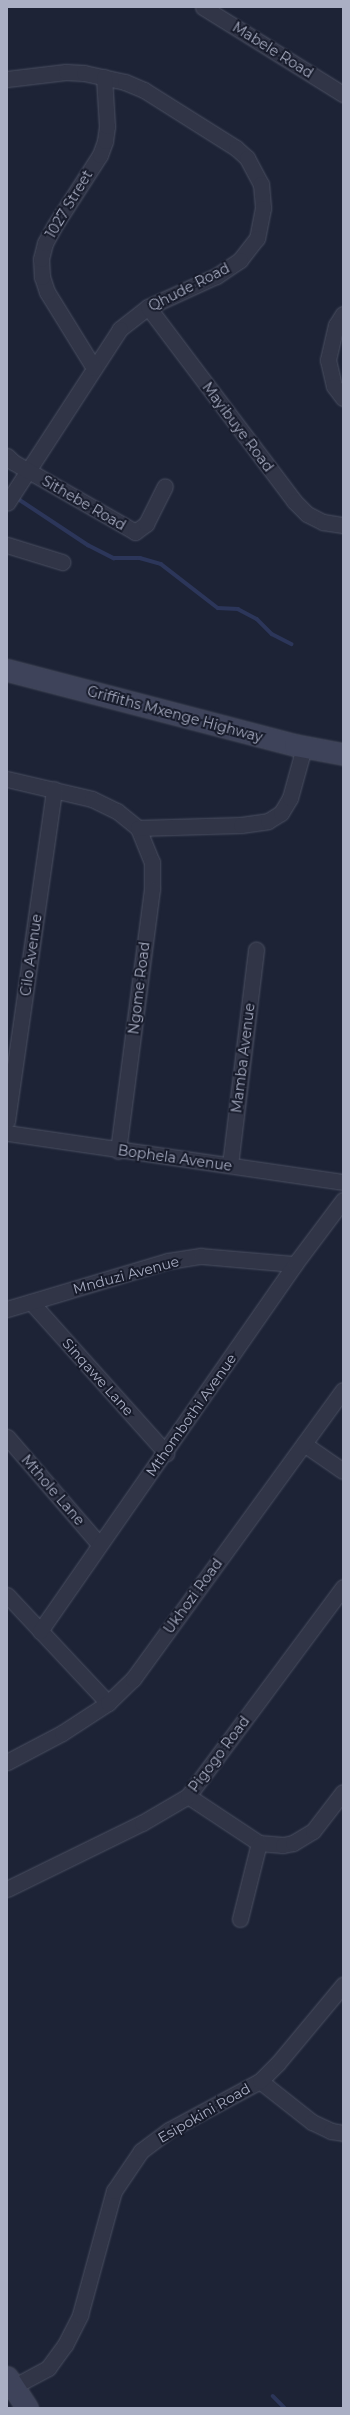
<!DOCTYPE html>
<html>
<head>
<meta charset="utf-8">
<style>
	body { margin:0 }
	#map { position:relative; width:350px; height:2415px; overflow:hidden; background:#1d2336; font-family:Montserrat,sans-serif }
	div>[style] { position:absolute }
	.stream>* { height:3.5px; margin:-1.75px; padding:0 1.75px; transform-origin:1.75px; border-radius:1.75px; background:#2c365a }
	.roads { filter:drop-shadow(0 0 1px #4b5062) drop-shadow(0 0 1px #4b5062) }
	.street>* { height:15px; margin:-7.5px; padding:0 7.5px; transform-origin:7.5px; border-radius:7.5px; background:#313547 }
	.secondary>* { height:21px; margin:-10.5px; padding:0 10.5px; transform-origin:10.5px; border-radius:10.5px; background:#3e435a }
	span { translate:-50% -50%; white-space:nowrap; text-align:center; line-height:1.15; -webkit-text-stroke:4px #171b2b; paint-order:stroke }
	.street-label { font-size:14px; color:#aaafc4 }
	.frame { position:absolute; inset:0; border:8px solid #aaafc4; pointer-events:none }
</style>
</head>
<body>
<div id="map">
	<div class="stream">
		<div style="left:20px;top:500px;width:82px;rotate:33.5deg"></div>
		<div style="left:88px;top:545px;width:29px;rotate:27deg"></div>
		<div style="left:114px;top:558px;width:26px"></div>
		<div style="left:140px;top:558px;width:22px;rotate:16deg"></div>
		<div style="left:161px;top:564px;width:72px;rotate:37.7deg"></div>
		<div style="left:218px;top:608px;width:20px;rotate:3deg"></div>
		<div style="left:238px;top:609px;width:21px;rotate:28deg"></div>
		<div style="left:257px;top:619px;width:21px;rotate:45deg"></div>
		<div style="left:272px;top:634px;width:22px;rotate:27deg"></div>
		<div style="left:273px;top:2396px;width:17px;rotate:45deg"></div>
	</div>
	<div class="roads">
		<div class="street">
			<div style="left:203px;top:7px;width:165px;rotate:31.9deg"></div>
			<div style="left:7px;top:79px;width:59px;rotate:-6.8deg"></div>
			<div style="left:66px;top:72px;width:18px;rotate:3deg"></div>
			<div style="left:84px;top:73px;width:42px;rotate:12.4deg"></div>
			<div style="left:125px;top:82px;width:21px;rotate:23deg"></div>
			<div style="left:144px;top:90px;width:109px;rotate:32.2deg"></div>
			<div style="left:236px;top:148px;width:15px;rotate:42deg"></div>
			<div style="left:247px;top:158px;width:30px;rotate:62deg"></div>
			<div style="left:261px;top:184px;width:24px;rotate:85deg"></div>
			<div style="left:263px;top:208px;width:31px;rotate:101deg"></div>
			<div style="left:257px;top:238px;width:28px;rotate:128deg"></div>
			<div style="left:240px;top:260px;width:29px;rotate:146deg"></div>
			<div style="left:216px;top:276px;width:75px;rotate:155.5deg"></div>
			<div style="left:148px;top:307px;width:36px;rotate:142deg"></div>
			<div style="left:120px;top:329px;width:207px;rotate:123deg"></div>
			<div style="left:148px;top:307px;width:243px;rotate:53deg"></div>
			<div style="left:294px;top:501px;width:18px;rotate:45deg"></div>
			<div style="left:307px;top:514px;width:18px;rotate:27deg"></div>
			<div style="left:323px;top:522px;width:20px;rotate:9deg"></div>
			<div style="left:343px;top:314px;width:13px;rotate:122deg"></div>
			<div style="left:336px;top:325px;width:36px;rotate:103deg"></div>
			<div style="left:328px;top:360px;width:27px;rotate:77deg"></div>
			<div style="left:334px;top:386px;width:15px;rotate:53deg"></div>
			<div style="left:94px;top:368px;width:89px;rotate:-121.7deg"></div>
			<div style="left:47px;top:292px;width:16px;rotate:-108deg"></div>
			<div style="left:42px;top:277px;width:18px;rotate:-93deg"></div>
			<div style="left:41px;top:259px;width:16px;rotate:-76deg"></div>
			<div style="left:45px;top:243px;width:21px;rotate:-61deg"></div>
			<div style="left:55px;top:225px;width:83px;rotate:-57.3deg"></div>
			<div style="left:100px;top:155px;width:15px;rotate:-70deg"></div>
			<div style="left:105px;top:141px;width:15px;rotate:-82deg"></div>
			<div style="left:107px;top:126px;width:49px;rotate:-93.5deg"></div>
			<div style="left:7px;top:456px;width:8px;rotate:45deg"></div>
			<div style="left:13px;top:462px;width:141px;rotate:29.8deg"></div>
			<div style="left:135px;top:532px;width:14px;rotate:-36deg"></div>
			<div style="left:146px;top:524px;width:42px;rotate:-63.4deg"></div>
			<div style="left:7px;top:545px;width:58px;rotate:17.2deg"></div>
			<div style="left:7px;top:779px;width:87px;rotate:13.2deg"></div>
			<div style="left:92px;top:799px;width:28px;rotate:26deg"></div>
			<div style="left:117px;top:811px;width:27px;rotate:39deg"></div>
			<div style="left:138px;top:828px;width:37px;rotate:68deg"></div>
			<div style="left:152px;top:862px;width:27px;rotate:90deg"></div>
			<div style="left:152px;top:889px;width:264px;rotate:97.4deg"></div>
			<div style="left:138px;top:828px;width:103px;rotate:-1.7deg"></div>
			<div style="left:241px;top:825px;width:27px;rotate:-8deg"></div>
			<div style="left:268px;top:821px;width:15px;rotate:-32deg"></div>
			<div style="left:281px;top:813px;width:17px;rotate:-59deg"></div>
			<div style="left:290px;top:798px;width:53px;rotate:-74.6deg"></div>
			<div style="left:7px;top:1121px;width:335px;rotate:-81.9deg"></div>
			<div style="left:7px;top:1133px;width:340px;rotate:8.3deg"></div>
			<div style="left:230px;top:1165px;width:217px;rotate:-83.1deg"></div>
			<div style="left:31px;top:1302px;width:203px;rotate:48.2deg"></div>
			<div style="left:7px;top:1309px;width:168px;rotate:-16.6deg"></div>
			<div style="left:168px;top:1261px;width:33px;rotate:-9deg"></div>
			<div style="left:201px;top:1256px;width:94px;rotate:4.9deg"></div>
			<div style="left:7px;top:1437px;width:141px;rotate:49.3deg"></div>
			<div style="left:304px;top:1444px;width:47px;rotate:34.7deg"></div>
			<div style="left:7px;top:1595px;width:148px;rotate:46.9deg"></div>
			<div style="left:40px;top:1631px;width:447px;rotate:-55.2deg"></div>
			<div style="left:295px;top:1264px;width:80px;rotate:-53.1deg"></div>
			<div style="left:7px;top:1762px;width:62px;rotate:-27.8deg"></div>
			<div style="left:62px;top:1733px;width:55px;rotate:-33.1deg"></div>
			<div style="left:108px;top:1703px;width:35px;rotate:-44deg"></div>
			<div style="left:133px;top:1679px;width:357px;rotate:-54deg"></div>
			<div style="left:188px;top:1796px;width:85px;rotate:33.5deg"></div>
			<div style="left:259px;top:1843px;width:24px;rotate:5deg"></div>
			<div style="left:283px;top:1845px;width:10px;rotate:-11deg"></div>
			<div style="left:293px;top:1843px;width:23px;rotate:-31deg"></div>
			<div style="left:313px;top:1831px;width:49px;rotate:-52.4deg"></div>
			<div style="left:7px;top:1889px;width:150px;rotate:-26.1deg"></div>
			<div style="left:142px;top:1823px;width:53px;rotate:-30.4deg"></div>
			<div style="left:188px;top:1796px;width:260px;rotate:-53.4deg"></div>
			<div style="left:240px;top:1919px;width:78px;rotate:-76deg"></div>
			<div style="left:260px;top:2081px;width:66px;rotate:38.3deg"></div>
			<div style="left:312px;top:2122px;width:21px;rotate:25deg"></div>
			<div style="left:331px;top:2131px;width:12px;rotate:9deg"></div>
			<div style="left:7px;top:2390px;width:47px;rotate:-28.2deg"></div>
			<div style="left:48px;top:2368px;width:29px;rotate:-54deg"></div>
			<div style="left:65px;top:2345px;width:34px;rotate:-63deg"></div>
			<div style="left:80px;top:2315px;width:129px;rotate:-74.7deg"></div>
			<div style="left:114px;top:2191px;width:48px;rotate:-56deg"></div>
			<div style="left:141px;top:2151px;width:35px;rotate:-37deg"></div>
			<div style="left:169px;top:2130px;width:103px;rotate:-28.3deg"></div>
			<div style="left:260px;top:2081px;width:25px;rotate:-45deg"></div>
			<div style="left:278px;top:2063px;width:102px;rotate:-50.2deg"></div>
		</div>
		<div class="secondary">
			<div style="left:7px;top:670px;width:298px;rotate:14.6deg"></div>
			<div style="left:295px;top:745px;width:49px;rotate:10.6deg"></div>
			<div style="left:7px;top:2377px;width:37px;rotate:57deg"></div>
		</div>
	</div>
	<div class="street-label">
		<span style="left:273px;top:50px;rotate:32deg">Mabele Road</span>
		<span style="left:69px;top:204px;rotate:-59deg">1027 Street</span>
		<span style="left:189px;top:287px;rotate:-27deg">Qhude Road</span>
		<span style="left:238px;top:427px;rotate:53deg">Mayibuye Road</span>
		<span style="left:84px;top:503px;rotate:30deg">Sithebe Road</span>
		<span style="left:175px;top:714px;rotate:15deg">Griffiths Mxenge Highway</span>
		<span style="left:31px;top:955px;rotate:-82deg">Cilo Avenue</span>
		<span style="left:139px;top:988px;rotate:-83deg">Ngome Road</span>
		<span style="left:243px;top:1058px;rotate:-83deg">Mamba Avenue</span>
		<span style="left:175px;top:1158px;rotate:8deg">Bophela Avenue</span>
		<span style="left:126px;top:1275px;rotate:-15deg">Mnduzi Avenue</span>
		<span style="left:98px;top:1377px;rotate:48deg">Sinqawe Lane</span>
		<span style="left:191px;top:1415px;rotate:-55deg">Mthombothi Avenue</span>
		<span style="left:53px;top:1490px;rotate:49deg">Mthole Lane</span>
		<span style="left:193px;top:1596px;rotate:-54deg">Ukhozi Road</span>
		<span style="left:219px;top:1754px;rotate:-53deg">Pigogo Road</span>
		<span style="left:204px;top:2113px;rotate:-30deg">Esipokini Road</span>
	</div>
	<div class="frame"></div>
</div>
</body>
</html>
